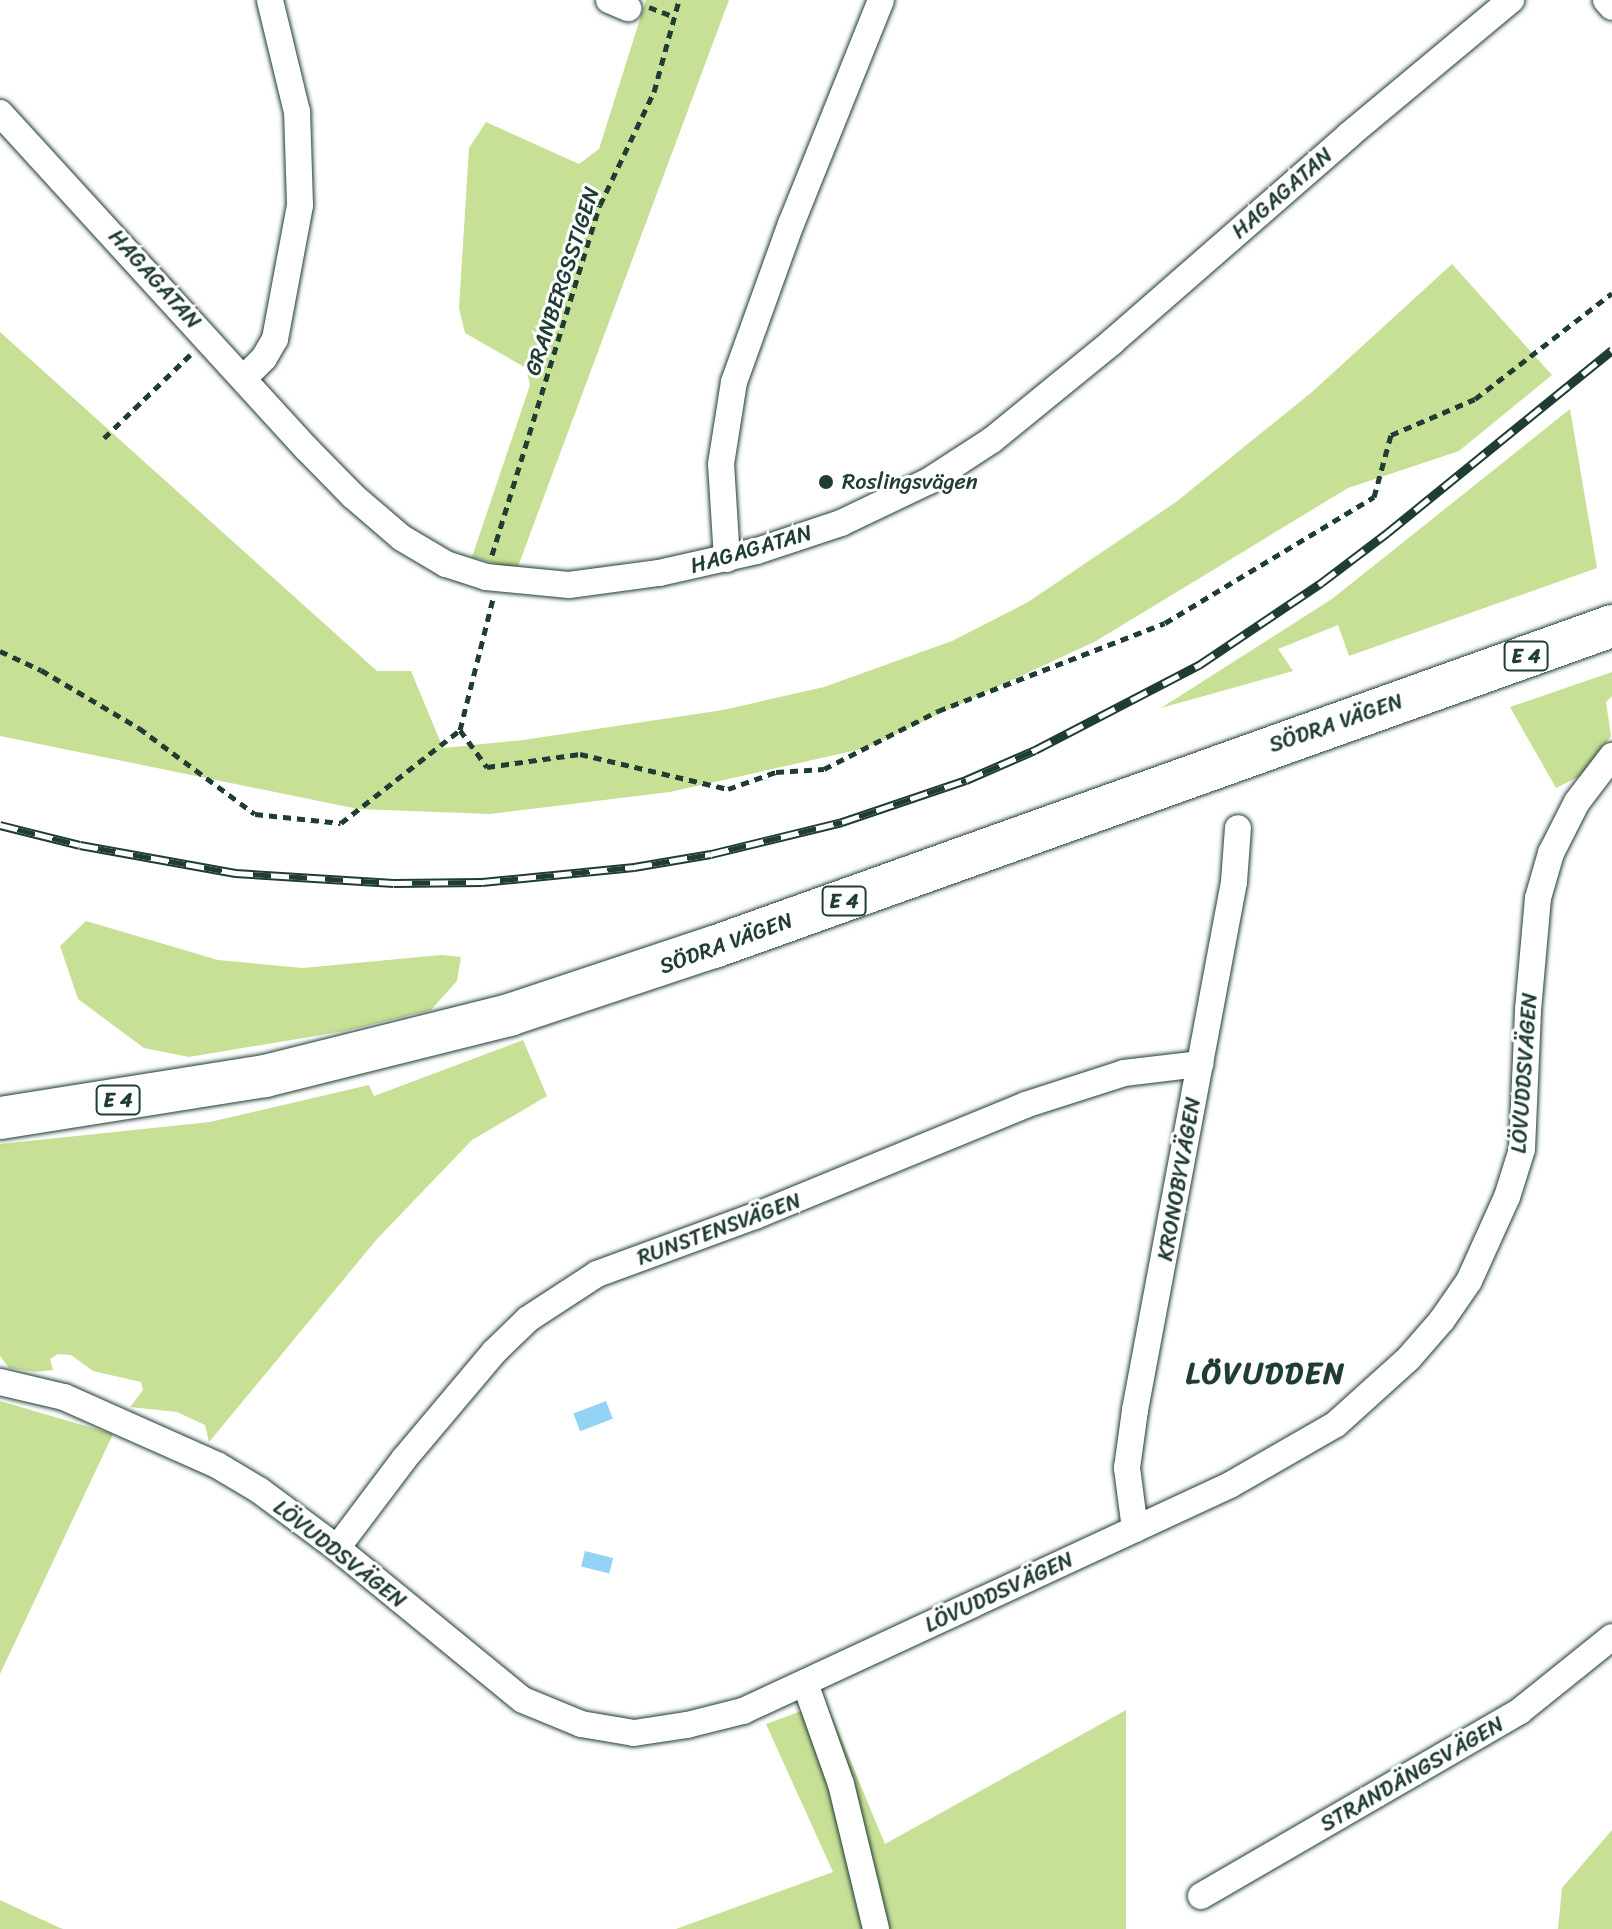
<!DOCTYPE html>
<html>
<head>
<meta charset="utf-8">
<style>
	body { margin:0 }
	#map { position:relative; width:1612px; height:1929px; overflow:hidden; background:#fff; font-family:Sriracha,sans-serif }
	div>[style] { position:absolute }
	.green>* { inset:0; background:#c7e096 }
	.water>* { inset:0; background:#94d3f5; transform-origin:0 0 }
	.path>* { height:5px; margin-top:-2.5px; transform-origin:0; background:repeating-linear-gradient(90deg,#1f3d34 0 8px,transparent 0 14px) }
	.roads { filter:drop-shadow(0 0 2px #1f3d34) drop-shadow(0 0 2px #1f3d34) }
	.minor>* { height:26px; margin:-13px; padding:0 13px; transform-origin:13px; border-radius:13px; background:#fff }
	.trunk>* { height:42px; margin:-21px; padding:0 21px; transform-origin:21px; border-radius:21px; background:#fff }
	.rail>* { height:9px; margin-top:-4.5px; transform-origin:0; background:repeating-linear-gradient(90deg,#fff 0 18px,#1f3d34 0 36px); box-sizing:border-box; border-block:2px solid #1f3d34 }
	.dots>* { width:22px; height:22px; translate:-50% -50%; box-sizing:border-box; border:4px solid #fff; border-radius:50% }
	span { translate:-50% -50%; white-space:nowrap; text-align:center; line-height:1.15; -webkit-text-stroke:6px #fff; paint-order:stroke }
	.shield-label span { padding:2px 6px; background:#fff; border:2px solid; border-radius:6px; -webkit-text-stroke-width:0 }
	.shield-label { font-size:20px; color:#1f3d34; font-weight:700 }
	.street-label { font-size:22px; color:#1f3d34 }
	.poi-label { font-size:22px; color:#1f3d34 }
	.left { translate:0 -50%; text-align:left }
	.district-label { font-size:30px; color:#1f3d34; font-weight:700; letter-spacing:2px }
</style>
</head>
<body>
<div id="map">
	<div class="green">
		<div style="clip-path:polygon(646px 0,729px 0,517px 569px,472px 557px,530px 385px,526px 368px,465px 333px,459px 308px,469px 148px,486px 122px,579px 164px,599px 149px)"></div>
		<div style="clip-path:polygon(1452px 264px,1552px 375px,1459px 451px,1348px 488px,1096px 641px,866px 748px,670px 792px,490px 814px,358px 809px,0 736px,0 332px,377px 671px,411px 671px,443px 748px,523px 740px,723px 710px,824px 687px,952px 641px,1028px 602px,1176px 502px,1312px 392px)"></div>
		<div style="clip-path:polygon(1570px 409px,1597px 568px,1349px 656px,1338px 625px,1278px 649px,1293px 671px,1161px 708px,1332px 599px)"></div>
		<div style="clip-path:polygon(1612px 672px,1612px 696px,1606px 702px,1611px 736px,1582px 775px,1556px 788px,1510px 707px)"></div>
		<div style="clip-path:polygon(86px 921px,218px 960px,303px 968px,441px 955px,461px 957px,457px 981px,431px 1010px,345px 1031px,189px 1057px,144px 1048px,78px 999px,60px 946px)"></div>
		<div style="clip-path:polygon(523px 1040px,547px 1096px,472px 1140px,377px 1239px,209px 1442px,205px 1425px,177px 1412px,130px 1407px,143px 1390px,141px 1382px,93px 1371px,71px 1355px,58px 1354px,50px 1359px,53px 1370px,36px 1372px,9px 1368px,0 1356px,0 1144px,210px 1122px,369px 1085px,374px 1096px)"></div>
		<div style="clip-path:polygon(0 1401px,113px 1434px,0 1674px)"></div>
		<div style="clip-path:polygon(826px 1702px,885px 1844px,1126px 1710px,1126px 1929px,676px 1929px,833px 1872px,766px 1724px)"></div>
		<div style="clip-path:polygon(1612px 1830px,1612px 1929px,1558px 1929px,1562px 1888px)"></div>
		<div style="clip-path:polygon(0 1900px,58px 1927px,63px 1929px,0 1929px)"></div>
	</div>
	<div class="water">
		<div style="left:606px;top:1401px;width:19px;height:35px;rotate:69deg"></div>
		<div style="left:585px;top:1551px;width:29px;height:16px;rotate:14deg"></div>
	</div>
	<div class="path">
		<div style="left:649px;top:7px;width:26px;rotate:21deg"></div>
		<div style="left:104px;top:438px;width:120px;rotate:-44deg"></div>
		<div style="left:492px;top:555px;width:366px;rotate:-72.9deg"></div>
		<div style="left:600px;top:205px;width:125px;rotate:-64.5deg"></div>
		<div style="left:654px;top:92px;width:95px;rotate:-74.8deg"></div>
		<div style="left:0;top:651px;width:45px;rotate:24.9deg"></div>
		<div style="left:41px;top:670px;width:114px;rotate:30.6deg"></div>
		<div style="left:139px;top:728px;width:144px;rotate:36.6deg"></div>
		<div style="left:255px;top:814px;width:86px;rotate:6deg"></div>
		<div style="left:341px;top:823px;width:151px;rotate:-38deg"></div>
		<div style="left:460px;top:730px;width:135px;rotate:-75.9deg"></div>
		<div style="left:460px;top:730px;width:46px;rotate:53.9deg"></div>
		<div style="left:487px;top:767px;width:94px;rotate:-8deg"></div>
		<div style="left:580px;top:754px;width:152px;rotate:13.3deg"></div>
		<div style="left:728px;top:789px;width:51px;rotate:-19.5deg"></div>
		<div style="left:776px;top:772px;width:48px;rotate:-3.6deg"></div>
		<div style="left:824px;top:769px;width:128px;rotate:-27deg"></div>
		<div style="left:938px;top:711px;width:243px;rotate:-21.2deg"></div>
		<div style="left:1165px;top:623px;width:244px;rotate:-31.1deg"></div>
		<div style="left:1374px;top:497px;width:64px;rotate:-74.7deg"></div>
		<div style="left:1391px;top:435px;width:91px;rotate:-23.2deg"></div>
		<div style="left:1475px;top:399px;width:173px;rotate:-37.7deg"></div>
	</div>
	<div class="roads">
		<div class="minor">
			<div style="left:609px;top:0;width:21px;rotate:23deg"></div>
			<div style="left:1606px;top:0;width:9px;rotate:49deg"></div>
			<div style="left:0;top:113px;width:455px;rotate:47.6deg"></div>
			<div style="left:307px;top:449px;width:66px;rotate:45.6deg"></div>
			<div style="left:353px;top:496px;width:65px;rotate:40.6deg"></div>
			<div style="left:402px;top:538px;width:51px;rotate:30.6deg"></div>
			<div style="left:446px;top:564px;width:42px;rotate:18deg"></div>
			<div style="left:486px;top:577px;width:83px;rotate:5.5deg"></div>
			<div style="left:569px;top:585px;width:91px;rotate:-7.6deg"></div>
			<div style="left:659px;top:573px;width:100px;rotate:-12.7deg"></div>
			<div style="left:757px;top:551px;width:89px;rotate:-18.4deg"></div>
			<div style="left:841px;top:523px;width:98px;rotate:-25.5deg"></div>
			<div style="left:929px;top:481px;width:75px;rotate:-33.1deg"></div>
			<div style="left:992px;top:440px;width:155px;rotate:-39.2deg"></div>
			<div style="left:1112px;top:342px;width:315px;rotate:-41.1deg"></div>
			<div style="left:1349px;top:135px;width:211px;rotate:-39.8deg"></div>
			<div style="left:244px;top:378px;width:28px;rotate:-45deg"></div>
			<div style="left:264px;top:358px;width:22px;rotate:-60deg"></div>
			<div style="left:275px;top:339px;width:136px;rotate:-79.4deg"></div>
			<div style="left:300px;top:205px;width:93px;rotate:-91.8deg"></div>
			<div style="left:297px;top:112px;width:115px;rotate:-103.6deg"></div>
			<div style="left:727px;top:559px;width:95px;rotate:-93.6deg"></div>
			<div style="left:721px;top:464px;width:83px;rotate:-81deg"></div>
			<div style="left:734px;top:382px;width:168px;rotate:-70.2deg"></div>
			<div style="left:791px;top:224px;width:241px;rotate:-68.1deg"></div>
			<div style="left:0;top:1382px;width:66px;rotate:13.2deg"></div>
			<div style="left:64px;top:1397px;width:167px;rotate:24deg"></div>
			<div style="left:217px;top:1465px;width:49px;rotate:30.8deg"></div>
			<div style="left:259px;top:1490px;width:97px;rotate:36.6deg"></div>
			<div style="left:337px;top:1548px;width:240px;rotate:39.3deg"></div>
			<div style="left:523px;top:1700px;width:63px;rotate:22.5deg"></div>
			<div style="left:581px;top:1724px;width:54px;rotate:9.6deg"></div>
			<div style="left:634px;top:1733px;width:54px;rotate:-8.6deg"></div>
			<div style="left:687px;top:1725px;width:58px;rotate:-14deg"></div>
			<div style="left:743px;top:1711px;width:537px;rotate:-24.89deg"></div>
			<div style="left:1230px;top:1485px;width:122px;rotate:-29.9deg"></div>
			<div style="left:1336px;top:1424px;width:98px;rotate:-42.1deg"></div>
			<div style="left:1409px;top:1358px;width:50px;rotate:-49deg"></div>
			<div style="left:1442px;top:1320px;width:47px;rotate:-55.3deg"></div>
			<div style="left:1469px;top:1281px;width:92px;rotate:-65.7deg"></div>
			<div style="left:1507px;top:1197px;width:50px;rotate:-72.6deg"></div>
			<div style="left:1522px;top:1149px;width:139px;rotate:-87.5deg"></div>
			<div style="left:1528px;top:1010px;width:112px;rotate:-84.9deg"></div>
			<div style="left:1538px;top:898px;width:47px;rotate:-73.9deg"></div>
			<div style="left:1551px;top:853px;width:57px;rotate:-63deg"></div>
			<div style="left:1577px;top:802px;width:58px;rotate:-52.7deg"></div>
			<div style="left:1135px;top:1529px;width:62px;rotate:-97.5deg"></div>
			<div style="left:1127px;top:1468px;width:59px;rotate:-82.1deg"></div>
			<div style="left:1135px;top:1410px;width:537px;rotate:-79.38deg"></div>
			<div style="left:1234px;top:882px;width:54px;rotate:-85.8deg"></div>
			<div style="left:337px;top:1548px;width:111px;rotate:-53deg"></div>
			<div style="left:404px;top:1459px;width:140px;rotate:-49.9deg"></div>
			<div style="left:494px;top:1352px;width:47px;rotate:-44.1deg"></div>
			<div style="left:528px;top:1319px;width:82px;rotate:-33.1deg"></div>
			<div style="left:597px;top:1274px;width:168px;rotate:-20.2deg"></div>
			<div style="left:755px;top:1216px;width:292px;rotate:-22.3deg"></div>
			<div style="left:1025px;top:1105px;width:104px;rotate:-17.9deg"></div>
			<div style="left:1124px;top:1073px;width:77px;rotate:-6.8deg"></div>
			<div style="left:805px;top:1683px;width:107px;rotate:70.4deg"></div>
			<div style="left:841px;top:1784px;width:149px;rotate:76.4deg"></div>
			<div style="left:1201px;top:1896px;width:369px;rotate:-30.1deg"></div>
			<div style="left:1520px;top:1711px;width:118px;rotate:-38.8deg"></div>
		</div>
		<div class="trunk">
			<div style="left:0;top:1118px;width:268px;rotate:-9deg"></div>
			<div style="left:265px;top:1076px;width:252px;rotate:-14deg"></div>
			<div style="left:509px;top:1015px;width:216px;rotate:-18.4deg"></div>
			<div style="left:714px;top:947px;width:954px;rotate:-19.67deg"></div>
		</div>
	</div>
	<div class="rail">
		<div style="left:0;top:825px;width:82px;rotate:14deg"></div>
		<div style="left:80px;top:845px;width:158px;rotate:10.2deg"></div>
		<div style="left:235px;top:873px;width:159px;rotate:3.6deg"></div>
		<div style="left:394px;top:883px;width:88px;rotate:-0.7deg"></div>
		<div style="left:482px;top:882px;width:153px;rotate:-5.6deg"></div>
		<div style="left:634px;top:867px;width:78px;rotate:-9.6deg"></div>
		<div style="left:711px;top:854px;width:135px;rotate:-13.7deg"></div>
		<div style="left:842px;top:822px;width:131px;rotate:-18.7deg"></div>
		<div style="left:966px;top:780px;width:75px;rotate:-23.5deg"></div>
		<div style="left:1035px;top:750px;width:185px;rotate:-27.4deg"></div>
		<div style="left:1199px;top:665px;width:147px;rotate:-33.9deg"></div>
		<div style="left:1321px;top:583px;width:83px;rotate:-37.1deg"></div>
		<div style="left:1387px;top:533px;width:290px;rotate:-39.1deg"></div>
	</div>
	<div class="dots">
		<div style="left:826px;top:482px;background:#1f3d34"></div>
	</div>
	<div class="shield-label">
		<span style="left:1526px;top:656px">E 4</span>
		<span style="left:844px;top:901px">E 4</span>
		<span style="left:118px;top:1100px">E 4</span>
	</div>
	<div class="street-label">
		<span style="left:1282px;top:193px;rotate:-41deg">HAGAGATAN</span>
		<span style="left:155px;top:279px;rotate:48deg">HAGAGATAN</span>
		<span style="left:562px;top:281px;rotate:-72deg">GRANBERGSSTIGEN</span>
		<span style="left:751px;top:549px;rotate:-16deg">HAGAGATAN</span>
		<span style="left:1336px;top:723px;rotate:-19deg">SÖDRA VÄGEN</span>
		<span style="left:726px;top:943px;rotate:-20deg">SÖDRA VÄGEN</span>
		<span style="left:1524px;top:1073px;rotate:-86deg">LÖVUDDSVÄGEN</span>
		<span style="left:1179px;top:1179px;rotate:-80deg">KRONOBYVÄGEN</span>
		<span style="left:719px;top:1229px;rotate:-20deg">RUNSTENSVÄGEN</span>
		<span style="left:340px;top:1554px;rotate:38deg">LÖVUDDSVÄGEN</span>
		<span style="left:999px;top:1592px;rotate:-25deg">LÖVUDDSVÄGEN</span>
		<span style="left:1412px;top:1774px;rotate:-30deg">STRANDÄNGSVÄGEN</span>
	</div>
	<div class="poi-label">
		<span class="left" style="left:842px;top:482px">Roslingsvägen</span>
	</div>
	<div class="district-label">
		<span style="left:1266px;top:1373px">LÖVUDDEN</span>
	</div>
</div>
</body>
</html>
